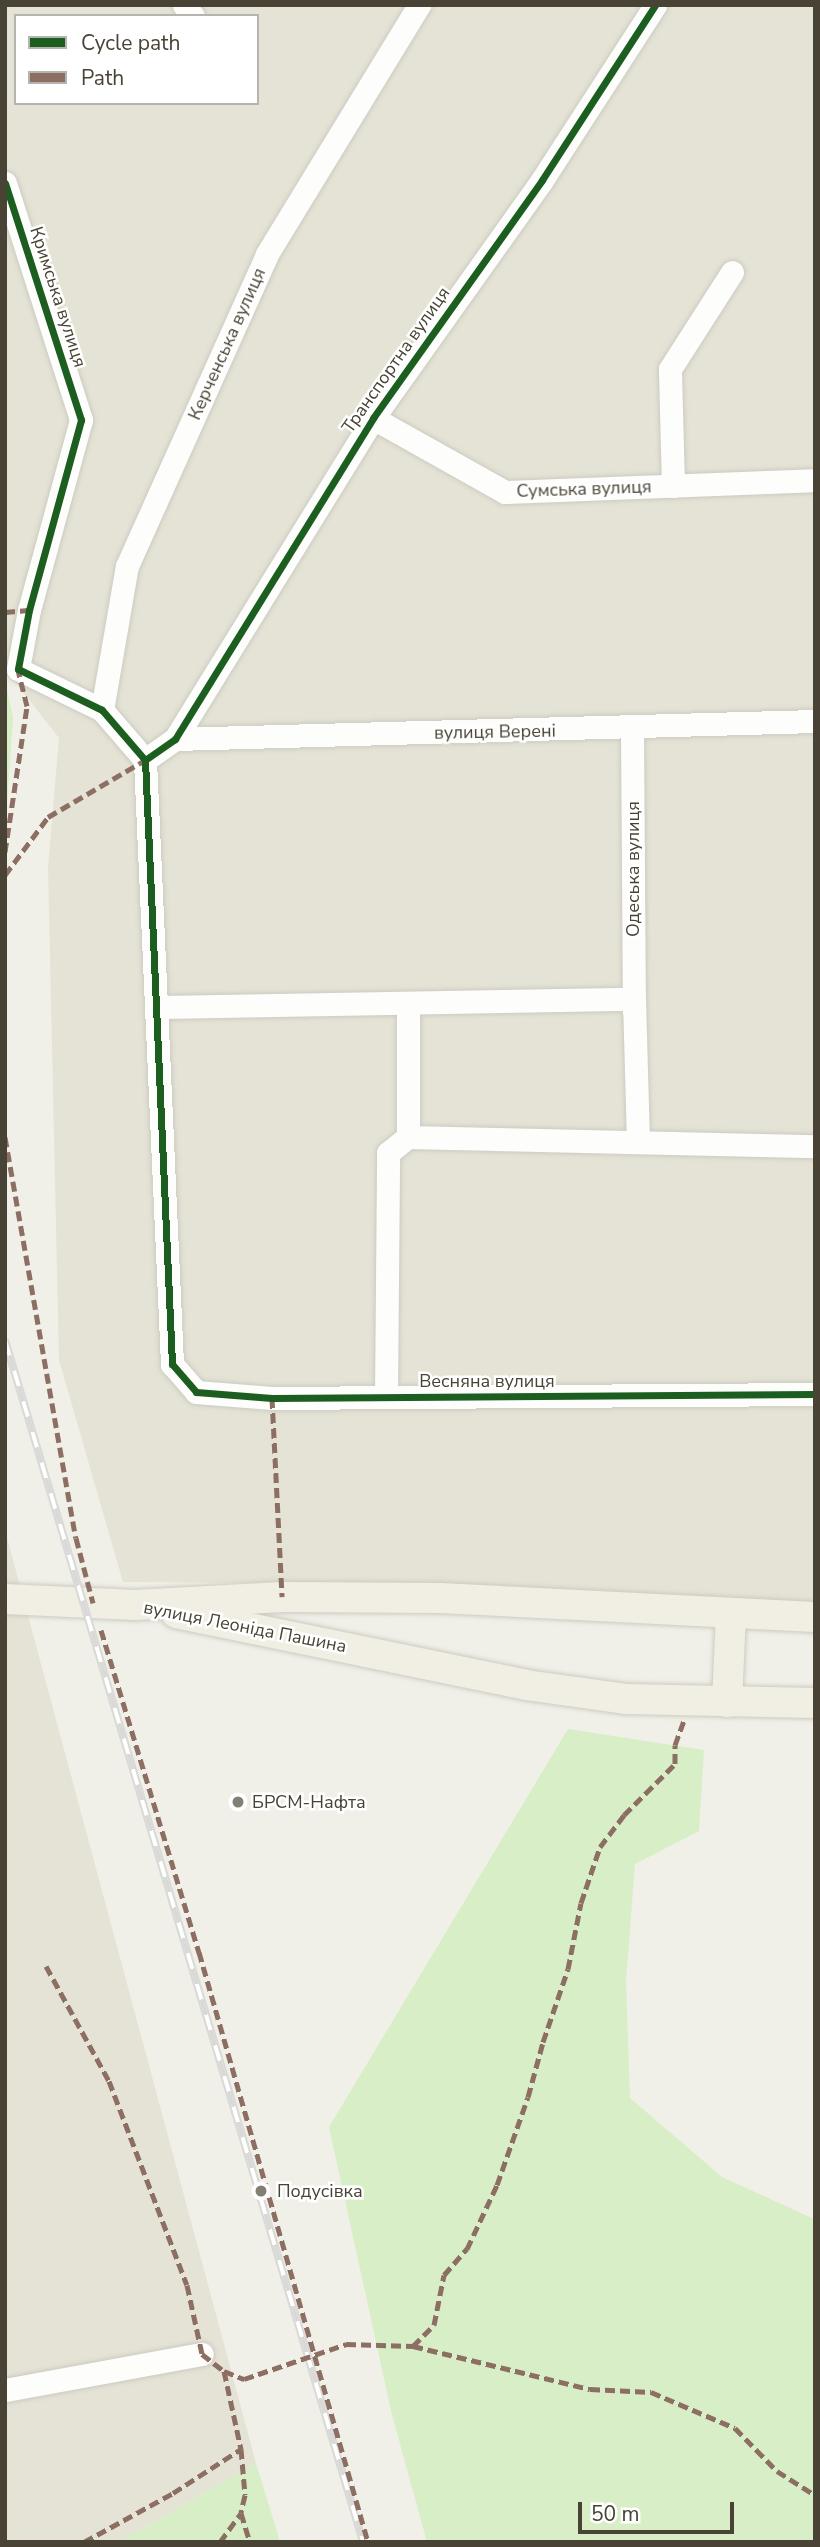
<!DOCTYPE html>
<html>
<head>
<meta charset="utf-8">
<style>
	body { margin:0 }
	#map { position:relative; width:820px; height:2547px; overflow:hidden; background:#f0f0e8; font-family:"Nunito Sans",sans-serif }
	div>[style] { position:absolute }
	.residential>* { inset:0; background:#e5e3d5 }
	.green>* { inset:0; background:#d7eec6 }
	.roads { filter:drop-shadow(0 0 2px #cccbc3) drop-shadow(0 0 2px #cccbc3) }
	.minor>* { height:23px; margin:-11.5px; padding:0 11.5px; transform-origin:11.5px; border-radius:11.5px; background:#fdfdfc }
	.major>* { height:30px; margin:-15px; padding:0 15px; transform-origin:15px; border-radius:15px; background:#f1efe3 }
	.rail>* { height:8px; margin-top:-4px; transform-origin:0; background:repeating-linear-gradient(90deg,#fff 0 16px,#d9d9d8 0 32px); box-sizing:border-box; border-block:2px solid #d9d9d8 }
	.quiet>* { height:5px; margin-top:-2.5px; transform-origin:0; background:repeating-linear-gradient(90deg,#8d6e63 0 10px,transparent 0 15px) }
	.cycleway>* { height:7px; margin:-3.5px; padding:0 3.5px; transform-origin:3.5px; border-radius:3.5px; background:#1b5e20 }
	.dots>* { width:19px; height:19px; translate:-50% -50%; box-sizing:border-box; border:4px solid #fff; border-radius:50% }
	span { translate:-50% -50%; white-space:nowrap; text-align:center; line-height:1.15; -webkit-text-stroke:5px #fff; paint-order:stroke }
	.street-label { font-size:18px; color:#484334 }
	.poi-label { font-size:18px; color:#484334 }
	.left { translate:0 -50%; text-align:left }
	.frame { position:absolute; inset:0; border:7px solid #484334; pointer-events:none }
	.legend { position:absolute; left:14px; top:14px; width:245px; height:91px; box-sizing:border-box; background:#fff; border:2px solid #b6b4ae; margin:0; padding:9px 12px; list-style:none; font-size:21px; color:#484334 }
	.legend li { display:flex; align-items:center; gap:14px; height:35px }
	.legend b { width:35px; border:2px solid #b6b4ae }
	.scale { position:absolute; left:578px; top:2502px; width:156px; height:32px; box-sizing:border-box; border:4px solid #484334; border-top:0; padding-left:9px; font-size:21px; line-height:24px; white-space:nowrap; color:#484334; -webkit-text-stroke:5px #fff; paint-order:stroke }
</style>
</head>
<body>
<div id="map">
	<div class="residential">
		<div style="clip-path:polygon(evenodd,5px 5px,815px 5px,815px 1603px,386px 1583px,123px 1582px,59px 1360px,48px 867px,59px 738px,5px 669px,5px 5px,16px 16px,257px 16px,257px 103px,16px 103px,16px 16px)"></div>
		<div style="clip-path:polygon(5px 1530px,256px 2463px,120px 2542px,5px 2542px)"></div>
	</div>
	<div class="green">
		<div style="clip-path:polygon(5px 681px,13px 717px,5px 835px)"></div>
		<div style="clip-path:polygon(568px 1729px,704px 1750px,699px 1831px,635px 1864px,626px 1981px,630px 2098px,722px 2177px,812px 2218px,815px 2225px,815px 2542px,427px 2542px,392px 2415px,329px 2127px)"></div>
		<div style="clip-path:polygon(256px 2463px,280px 2542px,120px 2542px)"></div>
	</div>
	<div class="roads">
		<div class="minor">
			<div style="left:184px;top:5px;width:14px;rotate:51deg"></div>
			<div style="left:5px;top:183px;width:249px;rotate:72.2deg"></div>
			<div style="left:81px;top:420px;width:197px;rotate:105.3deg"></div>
			<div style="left:29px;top:610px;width:60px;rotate:100.6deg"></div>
			<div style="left:18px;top:669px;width:93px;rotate:26deg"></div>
			<div style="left:102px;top:710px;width:66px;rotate:49.3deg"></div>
			<div style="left:145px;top:760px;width:37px;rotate:-35deg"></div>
			<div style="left:175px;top:739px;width:377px;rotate:-58.3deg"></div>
			<div style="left:373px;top:418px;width:292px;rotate:-54.6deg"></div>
			<div style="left:542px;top:180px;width:208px;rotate:-57.1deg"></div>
			<div style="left:373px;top:418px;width:151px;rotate:29.3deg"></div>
			<div style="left:505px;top:492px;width:310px;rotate:-2.2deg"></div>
			<div style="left:673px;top:486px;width:117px;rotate:-91.5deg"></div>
			<div style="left:670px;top:369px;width:115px;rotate:-57.4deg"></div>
			<div style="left:102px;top:710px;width:146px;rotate:-80.2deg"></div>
			<div style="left:127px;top:566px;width:342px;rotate:-65.8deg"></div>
			<div style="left:267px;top:254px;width:292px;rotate:-58.6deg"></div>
			<div style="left:632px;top:729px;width:281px;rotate:89.6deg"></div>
			<div style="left:175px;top:739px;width:640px;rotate:-1.61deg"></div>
			<div style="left:145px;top:760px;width:605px;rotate:87.44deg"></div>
			<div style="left:172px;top:1364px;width:37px;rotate:49deg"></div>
			<div style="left:196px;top:1392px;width:76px;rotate:4.5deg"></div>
			<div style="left:272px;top:1398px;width:543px;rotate:-0.42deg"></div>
			<div style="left:408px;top:1005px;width:132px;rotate:90deg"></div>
			<div style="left:408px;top:1137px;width:407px;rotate:1.3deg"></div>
			<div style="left:158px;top:1007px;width:476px;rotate:-1deg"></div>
			<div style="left:634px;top:999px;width:143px;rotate:88.4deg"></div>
			<div style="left:386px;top:1397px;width:244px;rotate:-89.5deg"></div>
			<div style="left:388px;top:1153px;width:26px;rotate:-39deg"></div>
			<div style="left:5px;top:2390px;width:200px;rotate:-10.4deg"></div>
		</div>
		<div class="major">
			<div style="left:5px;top:1599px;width:130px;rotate:2.6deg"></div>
			<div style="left:135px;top:1605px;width:147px;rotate:-3.1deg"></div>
			<div style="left:282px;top:1597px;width:158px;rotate:0.4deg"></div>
			<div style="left:440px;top:1598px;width:375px;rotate:2.9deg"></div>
			<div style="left:176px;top:1613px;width:357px;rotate:11.6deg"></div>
			<div style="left:526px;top:1685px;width:102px;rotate:7.9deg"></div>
			<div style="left:627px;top:1699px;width:188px;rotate:1.2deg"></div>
			<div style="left:727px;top:1702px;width:88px;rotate:-87.4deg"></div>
		</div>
	</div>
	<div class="rail">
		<div style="left:5px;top:1340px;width:1254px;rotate:73.41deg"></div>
	</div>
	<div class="quiet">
		<div style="left:5px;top:612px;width:24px;rotate:-5deg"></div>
		<div style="left:5px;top:852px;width:148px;rotate:-81.4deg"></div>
		<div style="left:27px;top:706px;width:38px;rotate:-104deg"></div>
		<div style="left:5px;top:875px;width:72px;rotate:-53.4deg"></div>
		<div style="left:48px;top:817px;width:113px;rotate:-30.4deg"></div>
		<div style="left:5px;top:1137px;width:407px;rotate:80deg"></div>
		<div style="left:76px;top:1538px;width:67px;rotate:75.3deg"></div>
		<div style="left:272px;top:1398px;width:199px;rotate:87.1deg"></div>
		<div style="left:101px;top:1630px;width:337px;rotate:73.1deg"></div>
		<div style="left:199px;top:1952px;width:614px;rotate:74.02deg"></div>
		<div style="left:46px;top:1966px;width:131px;rotate:61.3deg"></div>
		<div style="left:109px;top:2081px;width:218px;rotate:69.1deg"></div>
		<div style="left:187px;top:2285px;width:71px;rotate:77.7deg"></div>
		<div style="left:202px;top:2354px;width:28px;rotate:38deg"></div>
		<div style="left:224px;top:2371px;width:80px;rotate:77.7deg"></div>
		<div style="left:241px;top:2449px;width:46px;rotate:85deg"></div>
		<div style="left:245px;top:2495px;width:18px;rotate:103deg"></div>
		<div style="left:241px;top:2513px;width:30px;rotate:73deg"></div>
		<div style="left:413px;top:2346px;width:182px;rotate:13.7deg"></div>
		<div style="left:590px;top:2389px;width:61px;rotate:2.8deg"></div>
		<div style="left:651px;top:2392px;width:91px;rotate:23.2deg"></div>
		<div style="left:735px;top:2428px;width:60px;rotate:45.7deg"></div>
		<div style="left:777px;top:2471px;width:45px;rotate:32.3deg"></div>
		<div style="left:224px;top:2371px;width:22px;rotate:22deg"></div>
		<div style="left:244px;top:2379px;width:108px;rotate:-18.9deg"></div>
		<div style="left:346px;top:2344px;width:67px;rotate:1.7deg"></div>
		<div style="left:413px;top:2346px;width:30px;rotate:-45deg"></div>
		<div style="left:434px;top:2325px;width:51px;rotate:-78.7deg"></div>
		<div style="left:444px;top:2275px;width:35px;rotate:-49deg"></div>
		<div style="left:467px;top:2249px;width:71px;rotate:-64.9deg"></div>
		<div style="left:497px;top:2185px;width:93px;rotate:-70.6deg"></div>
		<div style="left:528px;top:2097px;width:57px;rotate:-74.7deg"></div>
		<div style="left:543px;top:2042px;width:77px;rotate:-71.1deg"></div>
		<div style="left:568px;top:1969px;width:67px;rotate:-78.9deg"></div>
		<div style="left:581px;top:1903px;width:59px;rotate:-71.3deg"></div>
		<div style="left:600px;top:1847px;width:40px;rotate:-53deg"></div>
		<div style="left:624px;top:1815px;width:72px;rotate:-45deg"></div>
		<div style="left:675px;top:1764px;width:19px;rotate:-90deg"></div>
		<div style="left:675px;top:1745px;width:27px;rotate:-70deg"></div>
		<div style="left:84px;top:2542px;width:102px;rotate:-28.8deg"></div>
		<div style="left:173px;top:2493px;width:81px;rotate:-32.9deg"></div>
		<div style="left:220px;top:2542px;width:36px;rotate:-54deg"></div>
	</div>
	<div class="cycleway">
		<div style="left:5px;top:183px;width:249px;rotate:72.2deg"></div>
		<div style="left:81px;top:420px;width:197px;rotate:105.3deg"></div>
		<div style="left:29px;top:610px;width:60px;rotate:100.6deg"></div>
		<div style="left:18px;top:669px;width:93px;rotate:26deg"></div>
		<div style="left:102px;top:710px;width:66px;rotate:49.3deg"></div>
		<div style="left:145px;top:760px;width:37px;rotate:-35deg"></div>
		<div style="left:175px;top:739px;width:377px;rotate:-58.3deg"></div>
		<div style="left:373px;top:418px;width:292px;rotate:-54.6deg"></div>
		<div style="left:542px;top:180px;width:208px;rotate:-57.1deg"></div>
		<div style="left:145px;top:760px;width:605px;rotate:87.44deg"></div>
		<div style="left:172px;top:1364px;width:37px;rotate:49deg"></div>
		<div style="left:196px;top:1392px;width:76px;rotate:4.5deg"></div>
		<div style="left:272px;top:1398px;width:543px;rotate:-0.42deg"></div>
	</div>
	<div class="dots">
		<div style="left:238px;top:1802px;background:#838073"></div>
		<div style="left:261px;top:2191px;background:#838073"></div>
	</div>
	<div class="street-label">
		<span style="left:58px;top:297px;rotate:72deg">Кримська вулиця</span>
		<span style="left:227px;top:344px;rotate:-66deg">Керченська вулиця</span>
		<span style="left:396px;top:360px;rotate:-55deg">Транспортна вулиця</span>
		<span style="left:584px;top:489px;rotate:-2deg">Сумська вулиця</span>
		<span style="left:495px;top:732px;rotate:-1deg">вулиця Верені</span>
		<span style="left:633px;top:869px;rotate:-90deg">Одеська вулиця</span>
		<span style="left:487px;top:1381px">Весняна вулиця</span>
		<span style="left:245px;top:1627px;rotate:11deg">вулиця Леоніда Пашина</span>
	</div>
	<div class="poi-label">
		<span class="left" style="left:252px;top:1802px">БРСМ-Нафта</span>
		<span class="left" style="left:277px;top:2191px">Подусівка</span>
	</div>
	<div class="frame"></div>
	<ul class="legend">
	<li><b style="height:9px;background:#1b5e20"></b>Cycle path</li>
	<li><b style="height:9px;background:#8d6e63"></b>Path</li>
	</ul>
	<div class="scale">50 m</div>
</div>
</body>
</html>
